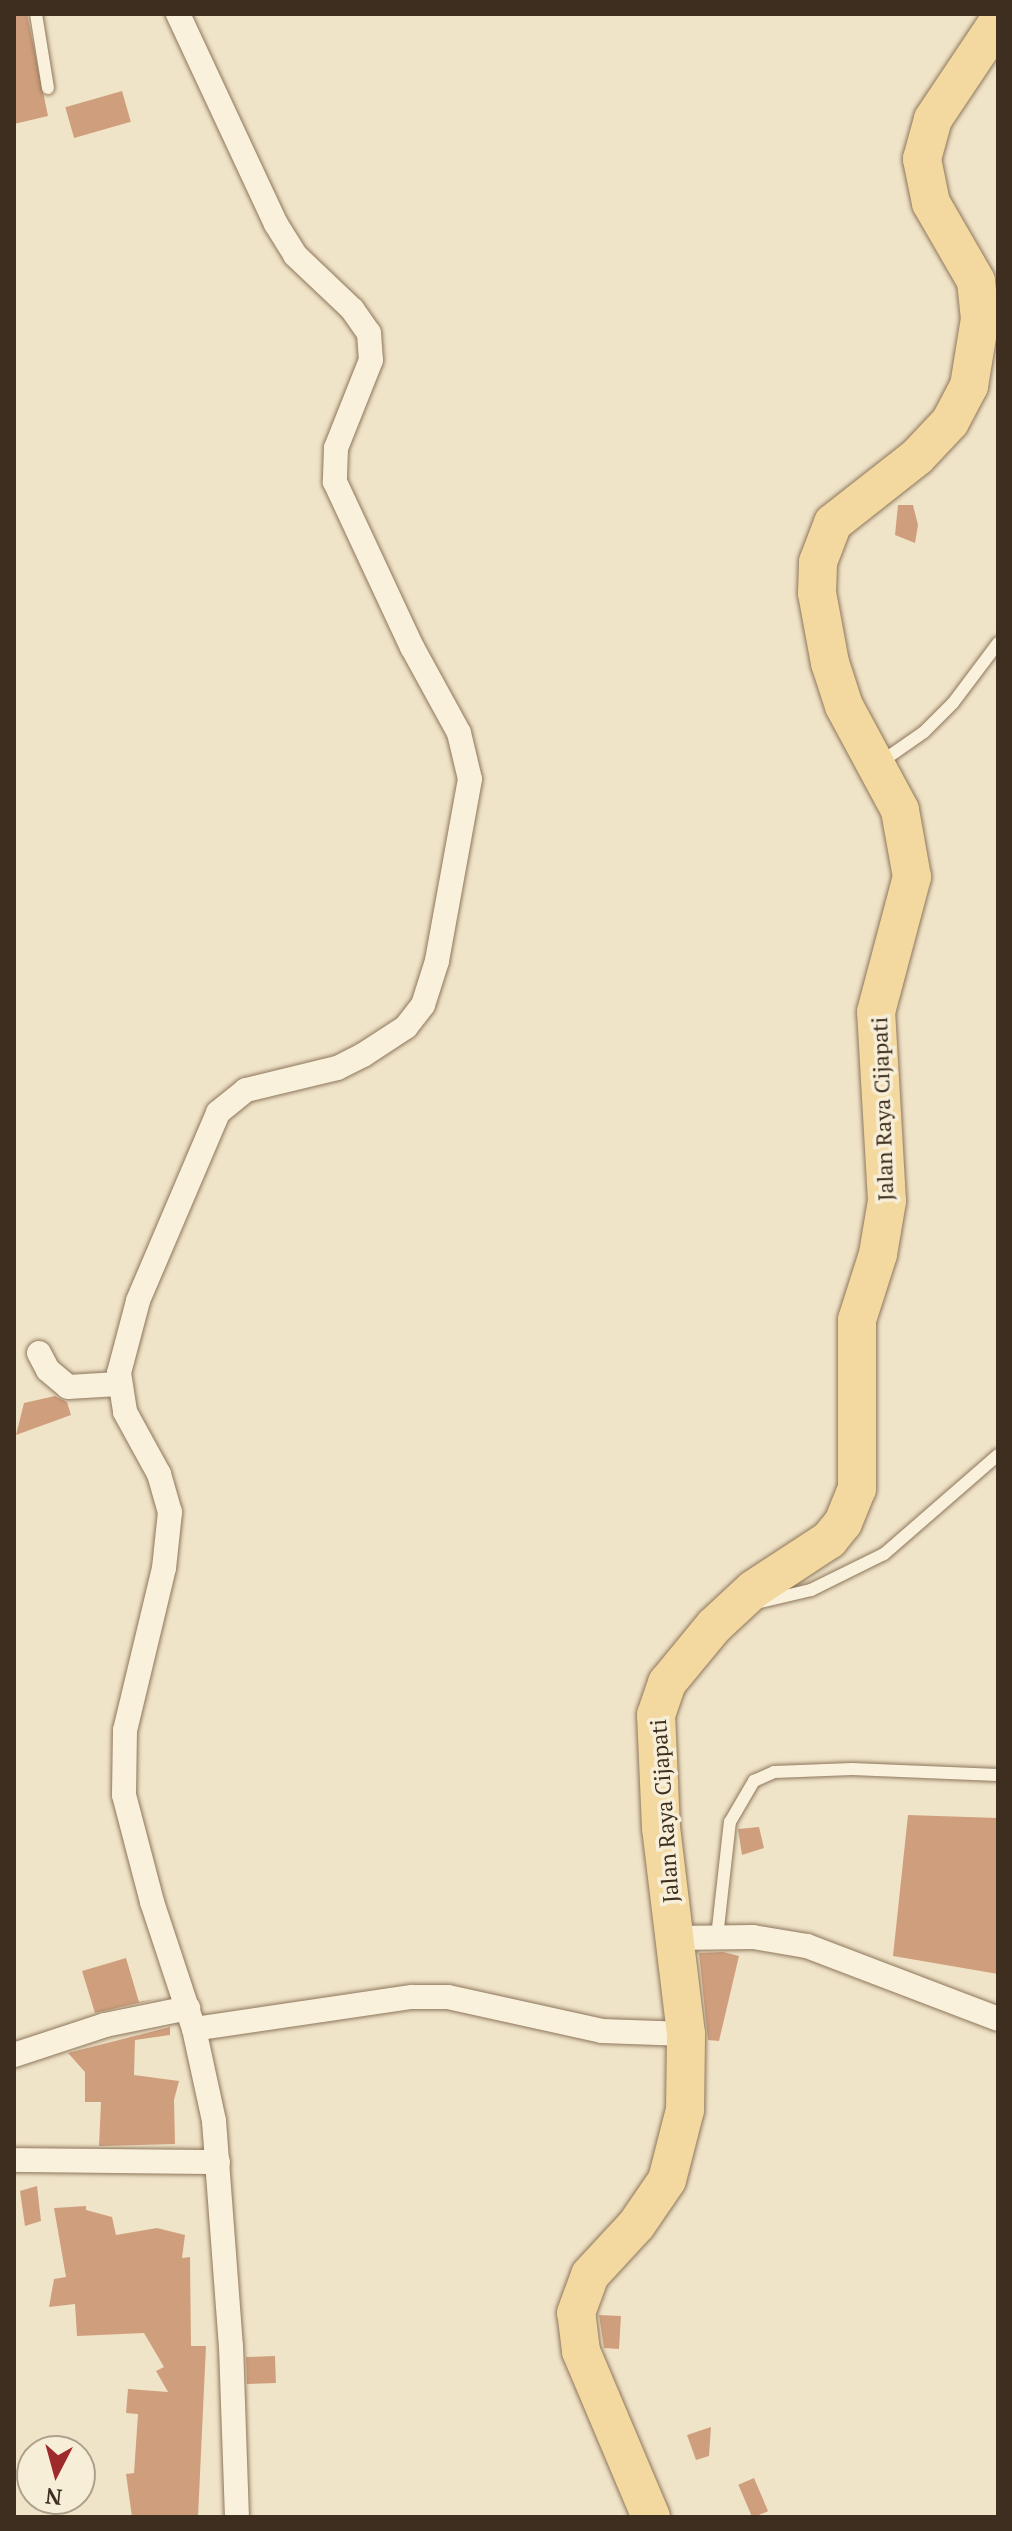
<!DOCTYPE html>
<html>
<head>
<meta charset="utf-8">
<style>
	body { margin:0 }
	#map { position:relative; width:1012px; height:2531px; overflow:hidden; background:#f0e4c8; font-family:"PT Serif",serif }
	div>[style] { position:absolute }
	.building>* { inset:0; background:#cf9f7d; transform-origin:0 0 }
	.roads { filter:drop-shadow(0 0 2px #8d765c) drop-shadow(0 0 2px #8d765c) }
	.lane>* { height:12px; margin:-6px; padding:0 6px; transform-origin:6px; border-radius:6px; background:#faf1dc }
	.street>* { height:24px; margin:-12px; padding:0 12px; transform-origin:12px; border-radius:12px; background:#faf1dc }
	.primary>* { height:38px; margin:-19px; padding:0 19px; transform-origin:19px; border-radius:19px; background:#f3d9a0 }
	span { translate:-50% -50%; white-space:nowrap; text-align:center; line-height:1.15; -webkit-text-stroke:7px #f7eed8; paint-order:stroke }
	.street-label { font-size:22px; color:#3d2e20 }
	.frame { position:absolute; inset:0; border:16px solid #3d2e20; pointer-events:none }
	.north { position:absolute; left:16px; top:2435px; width:80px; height:80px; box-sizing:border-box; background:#f7eed8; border:2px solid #ada18e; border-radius:50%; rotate:186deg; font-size:22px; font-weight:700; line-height:32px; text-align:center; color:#3d2e20 }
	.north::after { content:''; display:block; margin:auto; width:28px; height:36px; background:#9e2a2b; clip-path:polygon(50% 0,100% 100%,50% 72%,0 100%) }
</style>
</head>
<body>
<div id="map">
	<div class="building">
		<div style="clip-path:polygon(14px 14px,27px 14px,48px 116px,14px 124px)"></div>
		<div style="left:122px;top:91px;width:32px;height:59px;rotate:74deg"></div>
		<div style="clip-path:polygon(898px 505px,913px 505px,918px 525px,915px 543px,895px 535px)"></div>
		<div style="clip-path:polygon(55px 1396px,67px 1402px,71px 1415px,16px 1435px,24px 1403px)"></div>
		<div style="clip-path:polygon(908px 1815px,998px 1818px,998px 1974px,893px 1956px)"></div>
		<div style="clip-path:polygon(759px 1827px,764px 1848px,742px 1855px,738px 1829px)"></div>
		<div style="clip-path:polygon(723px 1952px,739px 1956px,719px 2041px,708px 2040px,699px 1953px)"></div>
		<div style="clip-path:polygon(126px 1958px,139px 2002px,156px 1999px,95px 2013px,82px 1971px)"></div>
		<div style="clip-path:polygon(170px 2027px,170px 2035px,135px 2040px,134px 2075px,179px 2081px,174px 2100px,175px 2144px,99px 2146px,101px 2102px,85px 2102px,85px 2072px,68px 2053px)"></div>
		<div style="clip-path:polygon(37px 2186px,41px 2221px,25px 2226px,20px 2191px)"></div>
		<div style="clip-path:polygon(86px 2206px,86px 2210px,112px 2217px,116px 2235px,157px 2228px,185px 2235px,182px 2258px,190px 2257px,191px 2346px,206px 2346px,198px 2517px,132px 2517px,126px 2474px,134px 2473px,138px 2414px,126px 2413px,128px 2389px,168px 2392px,156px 2371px,164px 2367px,144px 2333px,77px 2336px,75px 2304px,49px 2307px,54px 2279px,66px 2277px,54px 2208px)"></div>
		<div style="clip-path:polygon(599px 2315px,621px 2316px,619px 2349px,604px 2348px)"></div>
		<div style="left:275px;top:2356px;width:27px;height:29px;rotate:88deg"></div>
		<div style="clip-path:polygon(711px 2427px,709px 2456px,696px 2460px,687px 2435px)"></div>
		<div style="left:754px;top:2478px;width:36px;height:17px;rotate:67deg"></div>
	</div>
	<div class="roads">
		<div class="lane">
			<div style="left:36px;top:14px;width:75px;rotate:80.8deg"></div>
			<div style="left:881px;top:762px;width:52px;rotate:-34.9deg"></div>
			<div style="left:924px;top:732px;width:41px;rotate:-45deg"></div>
			<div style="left:953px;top:703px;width:75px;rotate:-53.1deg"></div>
			<div style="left:756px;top:1603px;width:57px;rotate:-13.3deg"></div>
			<div style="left:811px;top:1590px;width:81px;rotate:-26.3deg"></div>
			<div style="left:884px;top:1554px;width:151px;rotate:-41deg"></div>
			<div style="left:717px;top:1937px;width:116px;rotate:-83.6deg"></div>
			<div style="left:730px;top:1822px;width:48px;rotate:-59.7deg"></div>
			<div style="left:754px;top:1781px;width:22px;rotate:-24deg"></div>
			<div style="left:774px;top:1772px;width:78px;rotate:-2.2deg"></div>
			<div style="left:852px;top:1769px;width:146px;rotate:2.4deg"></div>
		</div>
		<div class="street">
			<div style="left:178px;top:14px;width:232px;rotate:65deg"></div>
			<div style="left:276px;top:224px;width:36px;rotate:58deg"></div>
			<div style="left:295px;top:255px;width:79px;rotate:43.5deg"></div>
			<div style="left:352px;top:309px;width:29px;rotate:55deg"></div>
			<div style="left:369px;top:333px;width:27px;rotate:86deg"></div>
			<div style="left:371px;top:360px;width:95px;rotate:111.7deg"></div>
			<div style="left:336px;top:448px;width:34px;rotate:92deg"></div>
			<div style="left:335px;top:482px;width:182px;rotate:65deg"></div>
			<div style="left:412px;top:647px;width:98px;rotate:61.3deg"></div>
			<div style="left:459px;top:733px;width:47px;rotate:76.6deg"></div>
			<div style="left:470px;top:779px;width:185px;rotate:100.3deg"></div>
			<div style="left:437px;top:961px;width:46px;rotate:107.7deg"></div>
			<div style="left:423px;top:1005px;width:28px;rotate:128deg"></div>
			<div style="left:406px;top:1027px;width:51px;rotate:146.9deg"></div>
			<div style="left:363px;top:1055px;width:29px;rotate:153deg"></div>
			<div style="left:337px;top:1068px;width:94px;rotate:166.4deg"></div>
			<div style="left:246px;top:1090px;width:36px;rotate:141deg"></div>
			<div style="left:218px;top:1113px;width:204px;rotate:113.1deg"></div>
			<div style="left:138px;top:1301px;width:74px;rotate:104.8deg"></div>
			<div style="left:119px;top:1373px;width:39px;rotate:81deg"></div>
			<div style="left:125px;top:1412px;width:71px;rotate:61.3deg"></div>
			<div style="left:159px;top:1474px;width:40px;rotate:74deg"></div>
			<div style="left:170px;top:1512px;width:56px;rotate:96.1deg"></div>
			<div style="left:164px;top:1568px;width:167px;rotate:103.5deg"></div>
			<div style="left:125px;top:1730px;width:65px;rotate:90.9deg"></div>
			<div style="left:124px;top:1795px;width:111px;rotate:75.3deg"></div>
			<div style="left:152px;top:1902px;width:134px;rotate:71.7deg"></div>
			<div style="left:194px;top:2029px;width:94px;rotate:77.7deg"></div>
			<div style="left:214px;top:2121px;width:226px;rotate:85.7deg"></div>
			<div style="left:231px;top:2346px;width:171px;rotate:88deg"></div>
			<div style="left:39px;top:1353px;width:19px;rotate:62deg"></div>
			<div style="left:48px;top:1370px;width:26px;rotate:40deg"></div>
			<div style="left:68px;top:1387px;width:50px;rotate:-3.4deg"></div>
			<div style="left:673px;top:1938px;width:80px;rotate:-0.7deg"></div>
			<div style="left:753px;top:1937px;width:55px;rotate:9.5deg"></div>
			<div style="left:807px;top:1946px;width:204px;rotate:20.9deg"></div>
			<div style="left:194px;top:2029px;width:220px;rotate:-8.4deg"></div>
			<div style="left:412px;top:1997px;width:36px"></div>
			<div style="left:448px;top:1997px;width:158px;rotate:12.4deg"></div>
			<div style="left:602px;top:2031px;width:84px;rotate:2deg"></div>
			<div style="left:14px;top:2055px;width:96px;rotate:-18.2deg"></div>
			<div style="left:105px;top:2025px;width:85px;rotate:-11.6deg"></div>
			<div style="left:14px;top:2160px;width:204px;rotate:0.6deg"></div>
		</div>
		<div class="primary">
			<div style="left:651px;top:2517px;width:180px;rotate:-112.9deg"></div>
			<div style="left:581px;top:2351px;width:38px;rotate:-97deg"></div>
			<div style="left:576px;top:2313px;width:40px;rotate:-69.8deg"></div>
			<div style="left:590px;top:2275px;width:69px;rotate:-47.3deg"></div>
			<div style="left:637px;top:2224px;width:53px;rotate:-55.7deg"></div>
			<div style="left:667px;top:2180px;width:72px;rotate:-75.6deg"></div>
			<div style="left:685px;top:2110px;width:76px;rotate:-89.2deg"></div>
			<div style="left:686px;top:2034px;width:208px;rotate:-96.9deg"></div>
			<div style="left:661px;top:1828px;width:113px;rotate:-92.5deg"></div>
			<div style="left:656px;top:1715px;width:34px;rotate:-71deg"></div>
			<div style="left:667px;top:1683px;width:74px;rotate:-50.5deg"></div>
			<div style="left:714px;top:1626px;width:54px;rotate:-42.8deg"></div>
			<div style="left:754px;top:1589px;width:90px;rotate:-33.2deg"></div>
			<div style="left:829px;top:1540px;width:22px;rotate:-51deg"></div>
			<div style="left:843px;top:1523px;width:37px;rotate:-68deg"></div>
			<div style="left:857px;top:1489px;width:169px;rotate:-90deg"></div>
			<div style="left:857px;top:1320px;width:69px;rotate:-72.3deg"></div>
			<div style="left:878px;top:1254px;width:54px;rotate:-80.4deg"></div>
			<div style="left:887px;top:1201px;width:189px;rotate:-93.3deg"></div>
			<div style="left:876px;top:1012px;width:140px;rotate:-75.1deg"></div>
			<div style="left:912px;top:877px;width:68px;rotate:-100.2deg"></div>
			<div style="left:900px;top:810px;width:118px;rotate:-118.3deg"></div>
			<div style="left:844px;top:706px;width:45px;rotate:-108deg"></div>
			<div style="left:830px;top:663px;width:71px;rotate:-100.5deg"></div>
			<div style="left:817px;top:593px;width:31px;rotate:-88deg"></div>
			<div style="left:818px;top:562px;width:42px;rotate:-69deg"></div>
			<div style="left:833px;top:523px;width:107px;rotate:-38.2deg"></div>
			<div style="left:917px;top:457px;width:48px;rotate:-46.7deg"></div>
			<div style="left:950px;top:422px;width:41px;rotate:-62.2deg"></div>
			<div style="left:969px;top:386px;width:68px;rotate:-80.7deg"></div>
			<div style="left:980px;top:319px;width:38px;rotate:-96deg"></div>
			<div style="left:976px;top:281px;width:90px;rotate:-120deg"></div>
			<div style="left:931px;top:203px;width:45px;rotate:-101.6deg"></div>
			<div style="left:922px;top:159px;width:41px;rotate:-74.6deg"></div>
			<div style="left:933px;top:119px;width:117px;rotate:-56.2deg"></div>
		</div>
	</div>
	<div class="street-label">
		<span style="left:882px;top:1109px;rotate:-92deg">Jalan Raya Cijapati</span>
		<span style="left:664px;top:1811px;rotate:-94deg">Jalan Raya Cijapati</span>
	</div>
	<div class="frame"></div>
	<div class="north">N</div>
</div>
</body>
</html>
